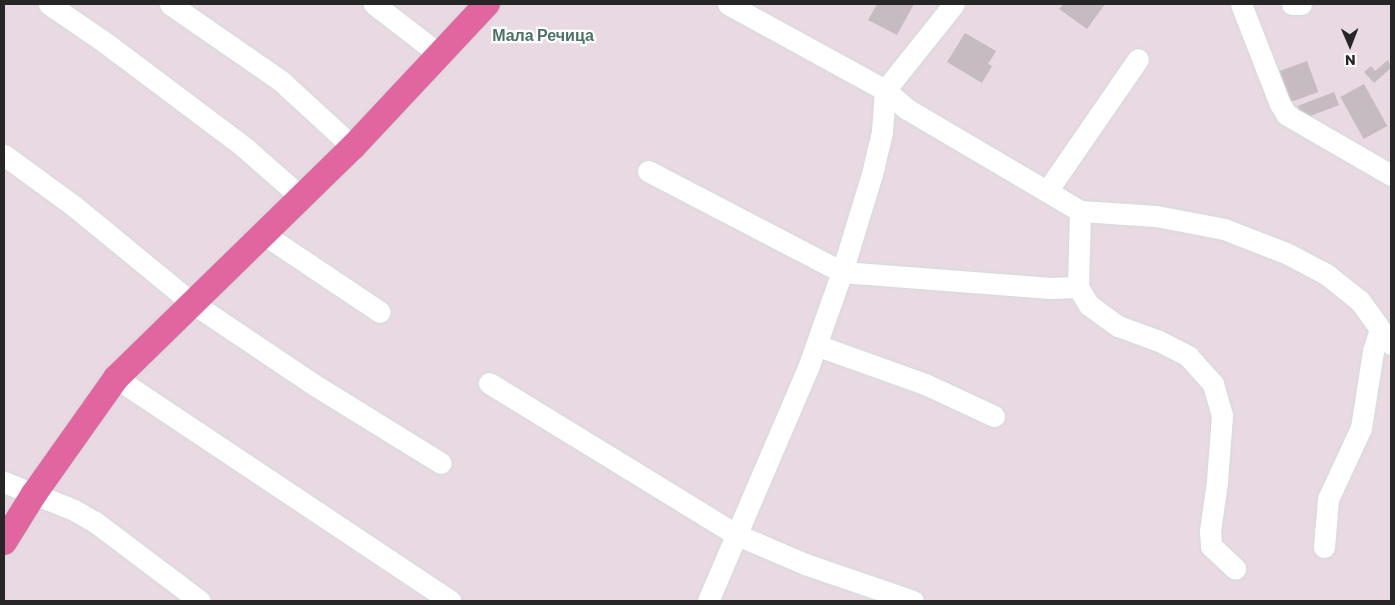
<!DOCTYPE html>
<html>
<head>
<meta charset="utf-8">
<style>
	body { margin:0 }
	#map { position:relative; width:1395px; height:605px; overflow:hidden; background:#e8d9e3; font-family:Poppins,sans-serif }
	div>[style] { position:absolute }
	.building>* { inset:0; background:#c7bbc2; transform-origin:0 0 }
	.roads { filter:drop-shadow(0 0 1px #cfded8) drop-shadow(0 0 1px #cfded8) }
	.minor>* { height:21px; margin:-10.5px; padding:0 10.5px; transform-origin:10.5px; border-radius:10.5px; background:#fff }
	.major>* { height:26px; margin:-13px; padding:0 13px; transform-origin:13px; border-radius:13px; background:#e1659e }
	span { translate:-50% -50%; white-space:nowrap; text-align:center; line-height:1.15; -webkit-text-stroke:4.5px #fff; paint-order:stroke }
	.quarter-label { font-size:16px; color:#4c7263; font-weight:700 }
	.frame { position:absolute; inset:0; border:5px solid #262626; pointer-events:none }
	.north { position:absolute; left:1325px; top:20px; width:50px; height:50px; -webkit-text-stroke:4px #fff; paint-order:stroke; rotate:179deg; font-size:14px; font-weight:700; line-height:20px; text-align:center; color:#262626 }
	.north::after { content:''; display:block; margin:auto; width:18px; height:22px; background:#262626; clip-path:polygon(50% 0,100% 100%,50% 72%,0 100%) }
</style>
</head>
<body>
<div id="map">
	<div class="building">
		<div style="clip-path:polygon(877px 4px,914px 4px,897px 35px,868px 20px)"></div>
		<div style="clip-path:polygon(1063px 4px,1105px 4px,1087px 29px,1059px 9px)"></div>
		<div style="clip-path:polygon(965px 33px,996px 51px,988px 64px,992px 66px,982px 83px,947px 62px)"></div>
		<div style="clip-path:polygon(1388px 60px,1391px 68px,1374px 83px,1364px 72px,1371px 66px,1375px 71px)"></div>
		<div style="left:1307px;top:61px;width:33px;height:30px;rotate:70deg"></div>
		<div style="left:1364px;top:84px;width:48px;height:27px;rotate:61deg"></div>
		<div style="left:1334px;top:92px;width:14px;height:39px;rotate:69deg"></div>
	</div>
	<div class="roads">
		<div class="minor">
			<div style="left:49px;top:4px;width:70px;rotate:34.6deg"></div>
			<div style="left:107px;top:44px;width:171px;rotate:36.9deg"></div>
			<div style="left:244px;top:147px;width:77px;rotate:41.3deg"></div>
			<div style="left:170px;top:4px;width:135px;rotate:34.7deg"></div>
			<div style="left:281px;top:81px;width:98px;rotate:42.5deg"></div>
			<div style="left:374px;top:4px;width:82px;rotate:37.6deg"></div>
			<div style="left:728px;top:4px;width:179px;rotate:28.7deg"></div>
			<div style="left:885px;top:90px;width:29px;rotate:41deg"></div>
			<div style="left:907px;top:109px;width:201px;rotate:30.5deg"></div>
			<div style="left:1080px;top:211px;width:76px;rotate:3.8deg"></div>
			<div style="left:1156px;top:216px;width:69px;rotate:10.8deg"></div>
			<div style="left:1224px;top:229px;width:66px;rotate:21.2deg"></div>
			<div style="left:1286px;top:253px;width:45px;rotate:27.7deg"></div>
			<div style="left:1326px;top:274px;width:43px;rotate:38.5deg"></div>
			<div style="left:1360px;top:301px;width:53px;rotate:54.2deg"></div>
			<div style="left:1241px;top:4px;width:107px;rotate:68.7deg"></div>
			<div style="left:1280px;top:104px;width:13px;rotate:58deg"></div>
			<div style="left:1287px;top:115px;width:120px;rotate:30deg"></div>
			<div style="left:1292px;top:4px;width:9px"></div>
			<div style="left:4px;top:155px;width:87px;rotate:36.1deg"></div>
			<div style="left:74px;top:206px;width:151px;rotate:39.4deg"></div>
			<div style="left:191px;top:302px;width:147px;rotate:33.9deg"></div>
			<div style="left:313px;top:384px;width:150px;rotate:31.7deg"></div>
			<div style="left:648px;top:171px;width:219px;rotate:27.5deg"></div>
			<div style="left:842px;top:272px;width:209px;rotate:4.4deg"></div>
			<div style="left:1050px;top:288px;width:28px;rotate:-2deg"></div>
			<div style="left:1047px;top:191px;width:160px;rotate:-55.4deg"></div>
			<div style="left:1080px;top:211px;width:76px;rotate:91.5deg"></div>
			<div style="left:1078px;top:287px;width:21px;rotate:59deg"></div>
			<div style="left:1089px;top:305px;width:36px;rotate:36deg"></div>
			<div style="left:1118px;top:326px;width:44px;rotate:20.1deg"></div>
			<div style="left:1159px;top:341px;width:33px;rotate:27deg"></div>
			<div style="left:1188px;top:356px;width:38px;rotate:48deg"></div>
			<div style="left:1213px;top:384px;width:32px;rotate:74deg"></div>
			<div style="left:1222px;top:415px;width:67px;rotate:94.3deg"></div>
			<div style="left:1217px;top:482px;width:49px;rotate:98.1deg"></div>
			<div style="left:1210px;top:531px;width:15px;rotate:86deg"></div>
			<div style="left:1211px;top:546px;width:33px;rotate:43deg"></div>
			<div style="left:265px;top:235px;width:138px;rotate:33.8deg"></div>
			<div style="left:816px;top:345px;width:116px;rotate:19.7deg"></div>
			<div style="left:925px;top:384px;width:76px;rotate:24.9deg"></div>
			<div style="left:116px;top:378px;width:402px;rotate:33.7deg"></div>
			<div style="left:489px;top:383px;width:289px;rotate:31.5deg"></div>
			<div style="left:735px;top:534px;width:76px;rotate:23.2deg"></div>
			<div style="left:805px;top:564px;width:114px;rotate:18.9deg"></div>
			<div style="left:4px;top:482px;width:75px;rotate:21.8deg"></div>
			<div style="left:74px;top:510px;width:24px;rotate:30deg"></div>
			<div style="left:95px;top:522px;width:131px;rotate:37deg"></div>
			<div style="left:1324px;top:547px;width:48px;rotate:-85.2deg"></div>
			<div style="left:1328px;top:499px;width:78px;rotate:-65.1deg"></div>
			<div style="left:1361px;top:428px;width:78px;rotate:-81.1deg"></div>
			<div style="left:1373px;top:351px;width:22px;rotate:-72deg"></div>
			<div style="left:708px;top:601px;width:257px;rotate:-66.8deg"></div>
			<div style="left:809px;top:365px;width:99px;rotate:-70.5deg"></div>
			<div style="left:842px;top:272px;width:102px;rotate:-73deg"></div>
			<div style="left:872px;top:174px;width:43px;rotate:-76.6deg"></div>
			<div style="left:882px;top:132px;width:42px;rotate:-85.9deg"></div>
			<div style="left:885px;top:90px;width:110px;rotate:-51.3deg"></div>
		</div>
		<div class="major">
			<div style="left:4px;top:542px;width:57px;rotate:-58deg"></div>
			<div style="left:34px;top:494px;width:142px;rotate:-54.7deg"></div>
			<div style="left:116px;top:378px;width:331px;rotate:-44.3deg"></div>
			<div style="left:353px;top:147px;width:196px;rotate:-46.9deg"></div>
		</div>
	</div>
	<div class="quarter-label">
		<span style="left:543px;top:36px">Мала Речица</span>
	</div>
	<div class="frame"></div>
	<div class="north">N</div>
</div>
</body>
</html>
